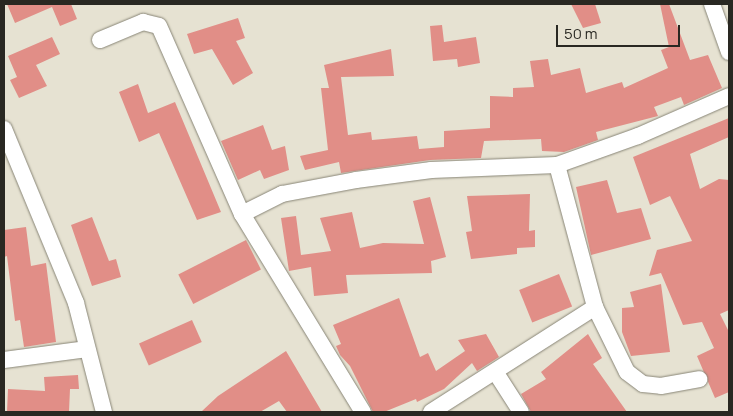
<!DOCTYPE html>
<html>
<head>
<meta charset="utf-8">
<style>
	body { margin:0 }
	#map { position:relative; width:733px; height:416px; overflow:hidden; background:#e6e2d2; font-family:Manrope,sans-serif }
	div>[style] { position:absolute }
	.building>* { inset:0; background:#e18e87; transform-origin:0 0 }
	.roads { filter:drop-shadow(0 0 1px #888576) drop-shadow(0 0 1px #888576) }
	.street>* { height:16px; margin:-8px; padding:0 8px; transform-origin:8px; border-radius:8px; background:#fff }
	span { translate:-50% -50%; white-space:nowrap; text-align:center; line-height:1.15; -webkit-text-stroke:4px #e6e2d2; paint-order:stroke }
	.frame { position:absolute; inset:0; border:5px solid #292822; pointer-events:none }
	.scale { position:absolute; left:556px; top:25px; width:124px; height:22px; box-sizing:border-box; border:2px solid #292822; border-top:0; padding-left:6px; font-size:15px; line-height:18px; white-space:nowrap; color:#292822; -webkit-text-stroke:4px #e6e2d2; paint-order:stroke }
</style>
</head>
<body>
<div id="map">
	<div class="building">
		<div style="clip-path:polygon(7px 4px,71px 4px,77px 19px,60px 26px,52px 7px,15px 23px)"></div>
		<div style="clip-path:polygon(571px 4px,595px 4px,601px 23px,583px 28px)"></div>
		<div style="clip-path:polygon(660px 4px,669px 4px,690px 60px,708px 55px,722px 88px,684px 105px,681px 97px,654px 107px,658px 116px,596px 132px,598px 140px,564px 152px,542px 151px,541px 139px,484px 141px,481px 158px,430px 160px,341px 173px,339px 162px,305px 170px,300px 156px,328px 150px,321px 88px,329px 88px,324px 65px,391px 49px,394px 76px,341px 77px,348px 135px,371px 132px,372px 140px,417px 136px,419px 149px,444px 147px,444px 131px,490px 128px,490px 96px,513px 97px,513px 88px,534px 87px,530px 61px,548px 59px,551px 75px,580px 68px,586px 93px,622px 82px,624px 88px,668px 68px,661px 50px,669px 47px)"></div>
		<div style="clip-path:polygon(238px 18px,245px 38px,236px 41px,253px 73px,233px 85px,212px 49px,194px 54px,187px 34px)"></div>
		<div style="clip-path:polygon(442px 25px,444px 42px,476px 37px,480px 63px,458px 67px,457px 59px,433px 61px,430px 26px)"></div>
		<div style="clip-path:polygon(52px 37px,60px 54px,36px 65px,47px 86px,19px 98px,10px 80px,17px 77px,8px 56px)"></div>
		<div style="clip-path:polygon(138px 84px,148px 113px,175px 102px,221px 212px,197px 220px,159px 133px,139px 142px,119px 92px)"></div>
		<div style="clip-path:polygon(729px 118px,729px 137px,690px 154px,700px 189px,719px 179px,729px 180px,729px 310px,720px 314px,729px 332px,729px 392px,715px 398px,697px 356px,714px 348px,702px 322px,683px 325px,661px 273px,649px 276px,657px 250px,692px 241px,670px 196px,650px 205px,633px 157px)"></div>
		<div style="clip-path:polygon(263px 125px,272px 150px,285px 146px,289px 170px,264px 179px,260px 170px,238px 180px,221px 141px)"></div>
		<div style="clip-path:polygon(607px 180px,617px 213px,641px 208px,651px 239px,591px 255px,576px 187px)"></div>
		<div style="clip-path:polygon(530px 194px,529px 231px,535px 230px,535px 247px,517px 248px,517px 254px,471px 259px,466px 232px,472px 231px,467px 196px)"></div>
		<div style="clip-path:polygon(430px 197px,446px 257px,431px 261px,432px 273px,346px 275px,348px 293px,314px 296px,311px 267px,289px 271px,281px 218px,296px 216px,301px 255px,331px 251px,320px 218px,352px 212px,360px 248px,383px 243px,424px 244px,413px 201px)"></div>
		<div style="clip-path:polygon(92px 217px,109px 261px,116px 259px,121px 277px,92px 286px,71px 225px)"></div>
		<div style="clip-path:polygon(26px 227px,31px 266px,46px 263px,56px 342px,24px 347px,20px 320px,15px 321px,7px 256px,4px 257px,4px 230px)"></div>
		<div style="left:246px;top:240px;width:33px;height:76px;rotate:63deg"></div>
		<div style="left:559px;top:274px;width:35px;height:43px;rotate:68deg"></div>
		<div style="clip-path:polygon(661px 284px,670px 352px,631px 356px,622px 332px,622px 308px,634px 307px,630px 292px)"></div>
		<div style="clip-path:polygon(399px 298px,420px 357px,428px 353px,436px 371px,465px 351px,458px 340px,486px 334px,499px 357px,477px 371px,472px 363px,444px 389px,417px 402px,416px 399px,384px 412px,373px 412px,350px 366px,340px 355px,336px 346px,341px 344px,333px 325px)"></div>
		<div style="left:192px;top:320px;width:24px;height:58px;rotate:66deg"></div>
		<div style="clip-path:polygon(588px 334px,602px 358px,593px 364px,627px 412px,531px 412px,521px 394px,546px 379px,541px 372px)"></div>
		<div style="clip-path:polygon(286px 351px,322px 412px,287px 412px,279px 401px,260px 412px,201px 412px,218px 396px)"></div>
		<div style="clip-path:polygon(78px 375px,79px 389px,70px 389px,69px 412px,7px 412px,8px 389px,45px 391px,44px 377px)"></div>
	</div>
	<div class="roads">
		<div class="street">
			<div style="left:712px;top:4px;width:51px;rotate:70.5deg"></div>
			<div style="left:100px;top:40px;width:47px;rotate:-22.7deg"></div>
			<div style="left:143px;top:22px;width:16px;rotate:14deg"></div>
			<div style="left:159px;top:26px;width:206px;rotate:66.2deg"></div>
			<div style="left:242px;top:214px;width:232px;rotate:58.6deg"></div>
			<div style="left:4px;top:129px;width:188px;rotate:67.5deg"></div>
			<div style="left:76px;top:303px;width:113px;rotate:75.6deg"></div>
			<div style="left:557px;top:165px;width:147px;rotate:75deg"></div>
			<div style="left:595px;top:307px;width:72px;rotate:63.8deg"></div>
			<div style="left:627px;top:372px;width:20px;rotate:37deg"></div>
			<div style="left:643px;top:384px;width:18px;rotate:6deg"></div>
			<div style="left:661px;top:386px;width:39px;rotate:-10deg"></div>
			<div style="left:242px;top:214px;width:45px;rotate:-26.6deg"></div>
			<div style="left:282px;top:194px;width:75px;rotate:-10.7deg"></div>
			<div style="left:356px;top:180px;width:76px;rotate:-7.6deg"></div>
			<div style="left:431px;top:170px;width:126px;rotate:-2.3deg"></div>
			<div style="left:557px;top:165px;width:86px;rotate:-19.7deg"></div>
			<div style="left:638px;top:136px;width:99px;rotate:-23.7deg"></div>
			<div style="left:4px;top:360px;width:84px;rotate:-7.5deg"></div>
			<div style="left:496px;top:373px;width:46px;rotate:57.3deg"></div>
			<div style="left:431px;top:412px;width:195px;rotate:-32.6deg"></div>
		</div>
	</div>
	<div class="frame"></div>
	<div class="scale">50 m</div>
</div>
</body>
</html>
